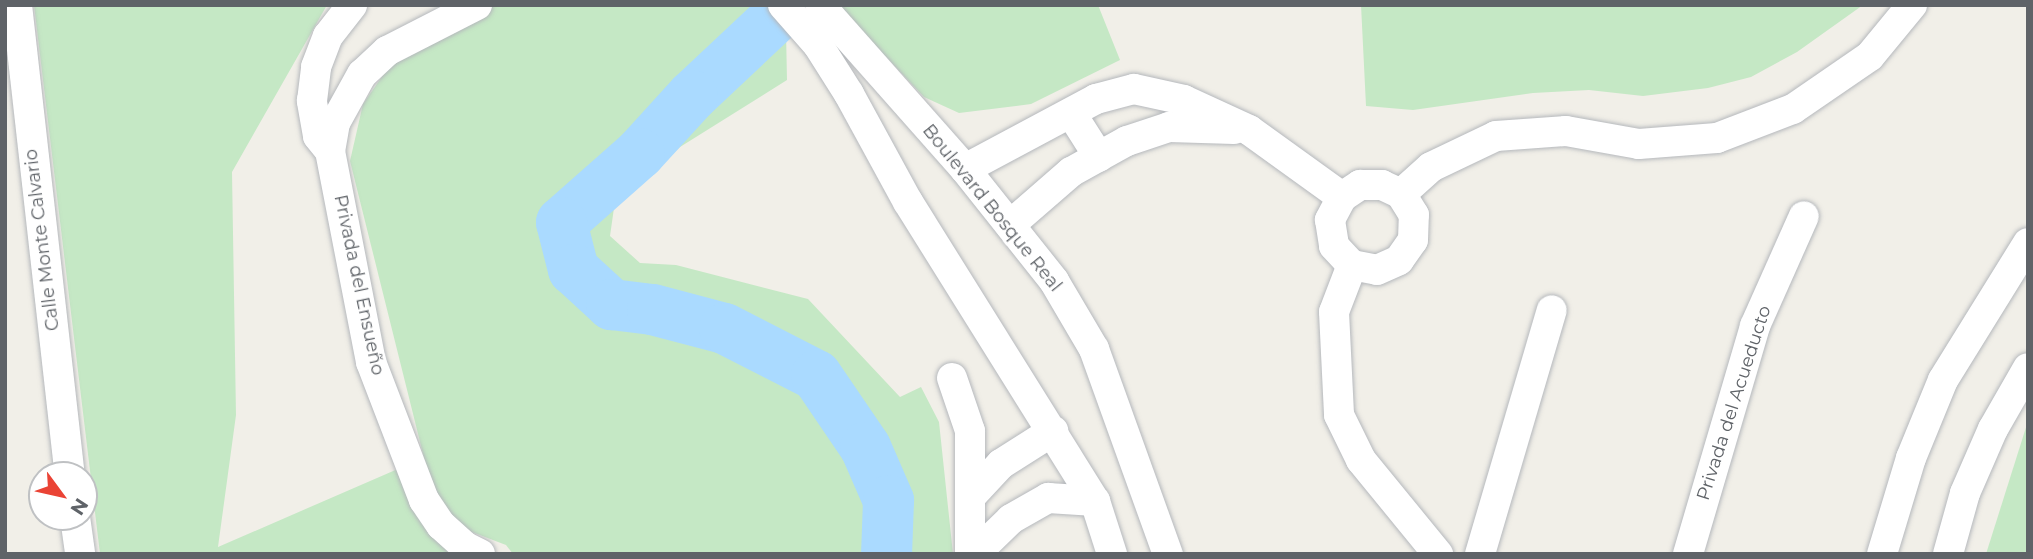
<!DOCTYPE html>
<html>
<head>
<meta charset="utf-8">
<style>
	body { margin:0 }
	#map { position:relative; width:2033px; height:559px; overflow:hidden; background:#f1efe8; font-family:Montserrat,sans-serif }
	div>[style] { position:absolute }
	.green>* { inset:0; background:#c5e8c5 }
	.river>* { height:51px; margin:-25.5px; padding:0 25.5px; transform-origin:25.5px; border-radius:25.5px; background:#aadaff }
	.roads { filter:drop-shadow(0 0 2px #b5b8bc) drop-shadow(0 0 2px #b5b8bc) }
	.minor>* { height:30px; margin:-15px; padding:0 15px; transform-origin:15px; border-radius:15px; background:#fff }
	span { translate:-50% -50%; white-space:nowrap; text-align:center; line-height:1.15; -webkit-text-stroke:5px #fff; paint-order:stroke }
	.street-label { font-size:18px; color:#5f6368 }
	.frame { position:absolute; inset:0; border:7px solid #5f6368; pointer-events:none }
	.north { position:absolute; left:28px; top:461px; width:70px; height:70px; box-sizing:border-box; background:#fff; border:2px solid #bfc1c3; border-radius:50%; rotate:123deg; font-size:19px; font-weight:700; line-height:28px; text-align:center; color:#5f6368 }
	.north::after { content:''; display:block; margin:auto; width:24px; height:32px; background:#ea4335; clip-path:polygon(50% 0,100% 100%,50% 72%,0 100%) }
</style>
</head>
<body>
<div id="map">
	<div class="green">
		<div style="clip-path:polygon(34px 5px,327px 5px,232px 172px,236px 415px,218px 547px,407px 465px,463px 554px,100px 554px)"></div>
		<div style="clip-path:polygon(489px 5px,765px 5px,786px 31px,787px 80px,680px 147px,614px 208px,610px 236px,640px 263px,676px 265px,808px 299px,900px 397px,921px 387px,939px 422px,953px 554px,513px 554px,506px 545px,464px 529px,433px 494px,350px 161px,363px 104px,395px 58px)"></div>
		<div style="clip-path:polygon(837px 5px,1098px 5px,1120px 60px,1031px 104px,959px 113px,924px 97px)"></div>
		<div style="clip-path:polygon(1361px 5px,1863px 5px,1797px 52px,1751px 77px,1708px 88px,1643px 96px,1589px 90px,1533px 93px,1413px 110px,1366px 106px)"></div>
		<div style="clip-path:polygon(2028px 421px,2028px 554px,1986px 554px)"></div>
	</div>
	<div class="river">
		<div style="left:788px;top:5px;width:132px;rotate:136.8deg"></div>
		<div style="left:692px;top:95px;width:79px;rotate:132.4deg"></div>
		<div style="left:639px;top:153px;width:104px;rotate:138.5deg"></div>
		<div style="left:561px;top:222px;width:49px;rotate:75.7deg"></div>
		<div style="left:573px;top:269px;width:52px;rotate:42.6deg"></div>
		<div style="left:611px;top:304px;width:41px;rotate:7deg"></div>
		<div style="left:652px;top:309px;width:74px;rotate:14.8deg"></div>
		<div style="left:724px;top:328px;width:103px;rotate:27.1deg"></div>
		<div style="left:816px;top:375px;width:87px;rotate:55.8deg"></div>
		<div style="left:865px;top:447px;width:58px;rotate:66.5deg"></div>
		<div style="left:888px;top:500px;width:54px;rotate:92.1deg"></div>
	</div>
	<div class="roads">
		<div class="minor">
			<div style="left:17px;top:5px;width:473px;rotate:83.6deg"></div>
			<div style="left:477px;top:5px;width:101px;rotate:152.9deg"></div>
			<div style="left:387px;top:51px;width:34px;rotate:137deg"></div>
			<div style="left:362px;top:74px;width:56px;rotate:118.9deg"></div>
			<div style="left:335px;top:123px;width:28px;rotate:100deg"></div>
			<div style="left:330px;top:151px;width:215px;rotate:79deg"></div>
			<div style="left:371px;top:362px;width:148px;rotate:69deg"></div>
			<div style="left:424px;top:500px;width:30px;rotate:56deg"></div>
			<div style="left:441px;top:525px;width:31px;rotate:42deg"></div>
			<div style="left:464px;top:546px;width:18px;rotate:27deg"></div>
			<div style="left:783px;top:5px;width:53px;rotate:48.8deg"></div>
			<div style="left:818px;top:45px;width:58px;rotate:57.7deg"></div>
			<div style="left:849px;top:94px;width:123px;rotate:61.4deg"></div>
			<div style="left:908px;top:202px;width:353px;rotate:58deg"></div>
			<div style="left:1095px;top:501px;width:56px;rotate:72.2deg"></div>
			<div style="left:820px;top:5px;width:219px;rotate:48.5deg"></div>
			<div style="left:965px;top:169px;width:143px;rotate:51.5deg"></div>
			<div style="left:1054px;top:281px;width:79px;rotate:59.5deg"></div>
			<div style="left:1094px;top:349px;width:218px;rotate:70.2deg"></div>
			<div style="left:1071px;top:113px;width:52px;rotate:57.5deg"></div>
			<div style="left:330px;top:151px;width:19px;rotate:-129deg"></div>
			<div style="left:318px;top:136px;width:36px;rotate:-100deg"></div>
			<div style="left:312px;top:101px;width:34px;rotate:-83deg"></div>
			<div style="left:316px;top:67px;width:33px;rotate:-69deg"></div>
			<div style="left:328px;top:36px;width:39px;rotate:-52deg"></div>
			<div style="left:965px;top:169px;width:149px;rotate:-28.1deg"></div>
			<div style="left:1096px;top:99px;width:39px;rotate:-15deg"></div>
			<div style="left:1134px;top:89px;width:51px;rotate:12.4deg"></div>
			<div style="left:1184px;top:100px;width:72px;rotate:24.8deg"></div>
			<div style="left:1249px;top:130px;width:115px;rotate:35.8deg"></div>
			<div style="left:1401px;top:194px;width:40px;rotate:-42deg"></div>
			<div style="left:1431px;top:167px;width:72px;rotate:-25.5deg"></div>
			<div style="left:1496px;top:136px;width:70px;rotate:-4.1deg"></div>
			<div style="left:1566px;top:131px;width:74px;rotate:10.1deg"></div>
			<div style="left:1639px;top:144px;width:78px;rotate:-4.4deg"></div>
			<div style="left:1717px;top:138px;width:81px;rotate:-20.9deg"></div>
			<div style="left:1793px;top:109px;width:93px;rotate:-34.5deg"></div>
			<div style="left:1870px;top:56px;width:66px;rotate:-50.5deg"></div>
			<div style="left:1342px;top:197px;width:26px;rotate:118deg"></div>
			<div style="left:1330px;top:220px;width:26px;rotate:81deg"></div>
			<div style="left:1334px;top:246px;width:26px;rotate:47deg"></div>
			<div style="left:1352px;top:265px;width:25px;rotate:11deg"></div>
			<div style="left:1377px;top:270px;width:24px;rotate:-24deg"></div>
			<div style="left:1399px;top:260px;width:24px;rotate:-55deg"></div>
			<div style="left:1413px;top:240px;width:25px;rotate:-88deg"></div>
			<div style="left:1414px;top:215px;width:25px;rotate:-122deg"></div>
			<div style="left:1342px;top:197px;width:22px;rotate:-34deg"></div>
			<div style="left:1360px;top:185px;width:22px"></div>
			<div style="left:1382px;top:185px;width:21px;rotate:25deg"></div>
			<div style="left:1010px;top:225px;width:81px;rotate:-41deg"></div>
			<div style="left:1071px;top:172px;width:64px;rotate:-29deg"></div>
			<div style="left:1127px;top:141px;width:44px;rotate:-18.4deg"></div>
			<div style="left:1169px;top:127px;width:65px;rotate:1.8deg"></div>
			<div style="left:1352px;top:265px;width:50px;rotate:111deg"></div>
			<div style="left:1334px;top:312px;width:103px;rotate:87.2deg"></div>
			<div style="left:1339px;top:415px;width:50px;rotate:63.9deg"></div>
			<div style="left:1361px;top:460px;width:122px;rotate:50.7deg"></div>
			<div style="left:952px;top:378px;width:56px;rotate:71.2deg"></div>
			<div style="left:970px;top:431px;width:123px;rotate:90deg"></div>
			<div style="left:973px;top:494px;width:41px;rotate:-47deg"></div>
			<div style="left:1001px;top:464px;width:62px;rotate:-32.4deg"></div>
			<div style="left:75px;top:517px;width:37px;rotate:82deg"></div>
			<div style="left:975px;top:554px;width:50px;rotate:-44.2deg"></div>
			<div style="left:1011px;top:519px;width:43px;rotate:-29.6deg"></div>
			<div style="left:1048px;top:498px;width:47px;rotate:3.7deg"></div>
			<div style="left:1480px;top:554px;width:254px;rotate:-73.6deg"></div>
			<div style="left:1688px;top:554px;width:238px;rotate:-73.6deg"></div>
			<div style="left:1755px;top:326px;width:120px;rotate:-66deg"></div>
			<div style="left:1882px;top:554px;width:100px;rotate:-73.2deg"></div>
			<div style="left:1911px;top:458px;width:84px;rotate:-67.7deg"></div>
			<div style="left:1943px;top:380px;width:161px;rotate:-58.2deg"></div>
			<div style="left:1948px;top:554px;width:63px;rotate:-74.4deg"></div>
			<div style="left:1965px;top:493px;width:70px;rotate:-66.4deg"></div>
			<div style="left:1993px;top:429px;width:70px;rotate:-60.2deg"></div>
		</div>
	</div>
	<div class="street-label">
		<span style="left:992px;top:208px;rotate:51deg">Boulevard Bosque Real</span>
		<span style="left:42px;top:240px;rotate:-97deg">Calle Monte Calvario</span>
		<span style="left:359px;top:285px;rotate:78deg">Privada del Ensueño</span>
		<span style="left:1734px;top:403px;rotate:-72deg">Privada del Acueducto</span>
	</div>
	<div class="frame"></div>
	<div class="north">N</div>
</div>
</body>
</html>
